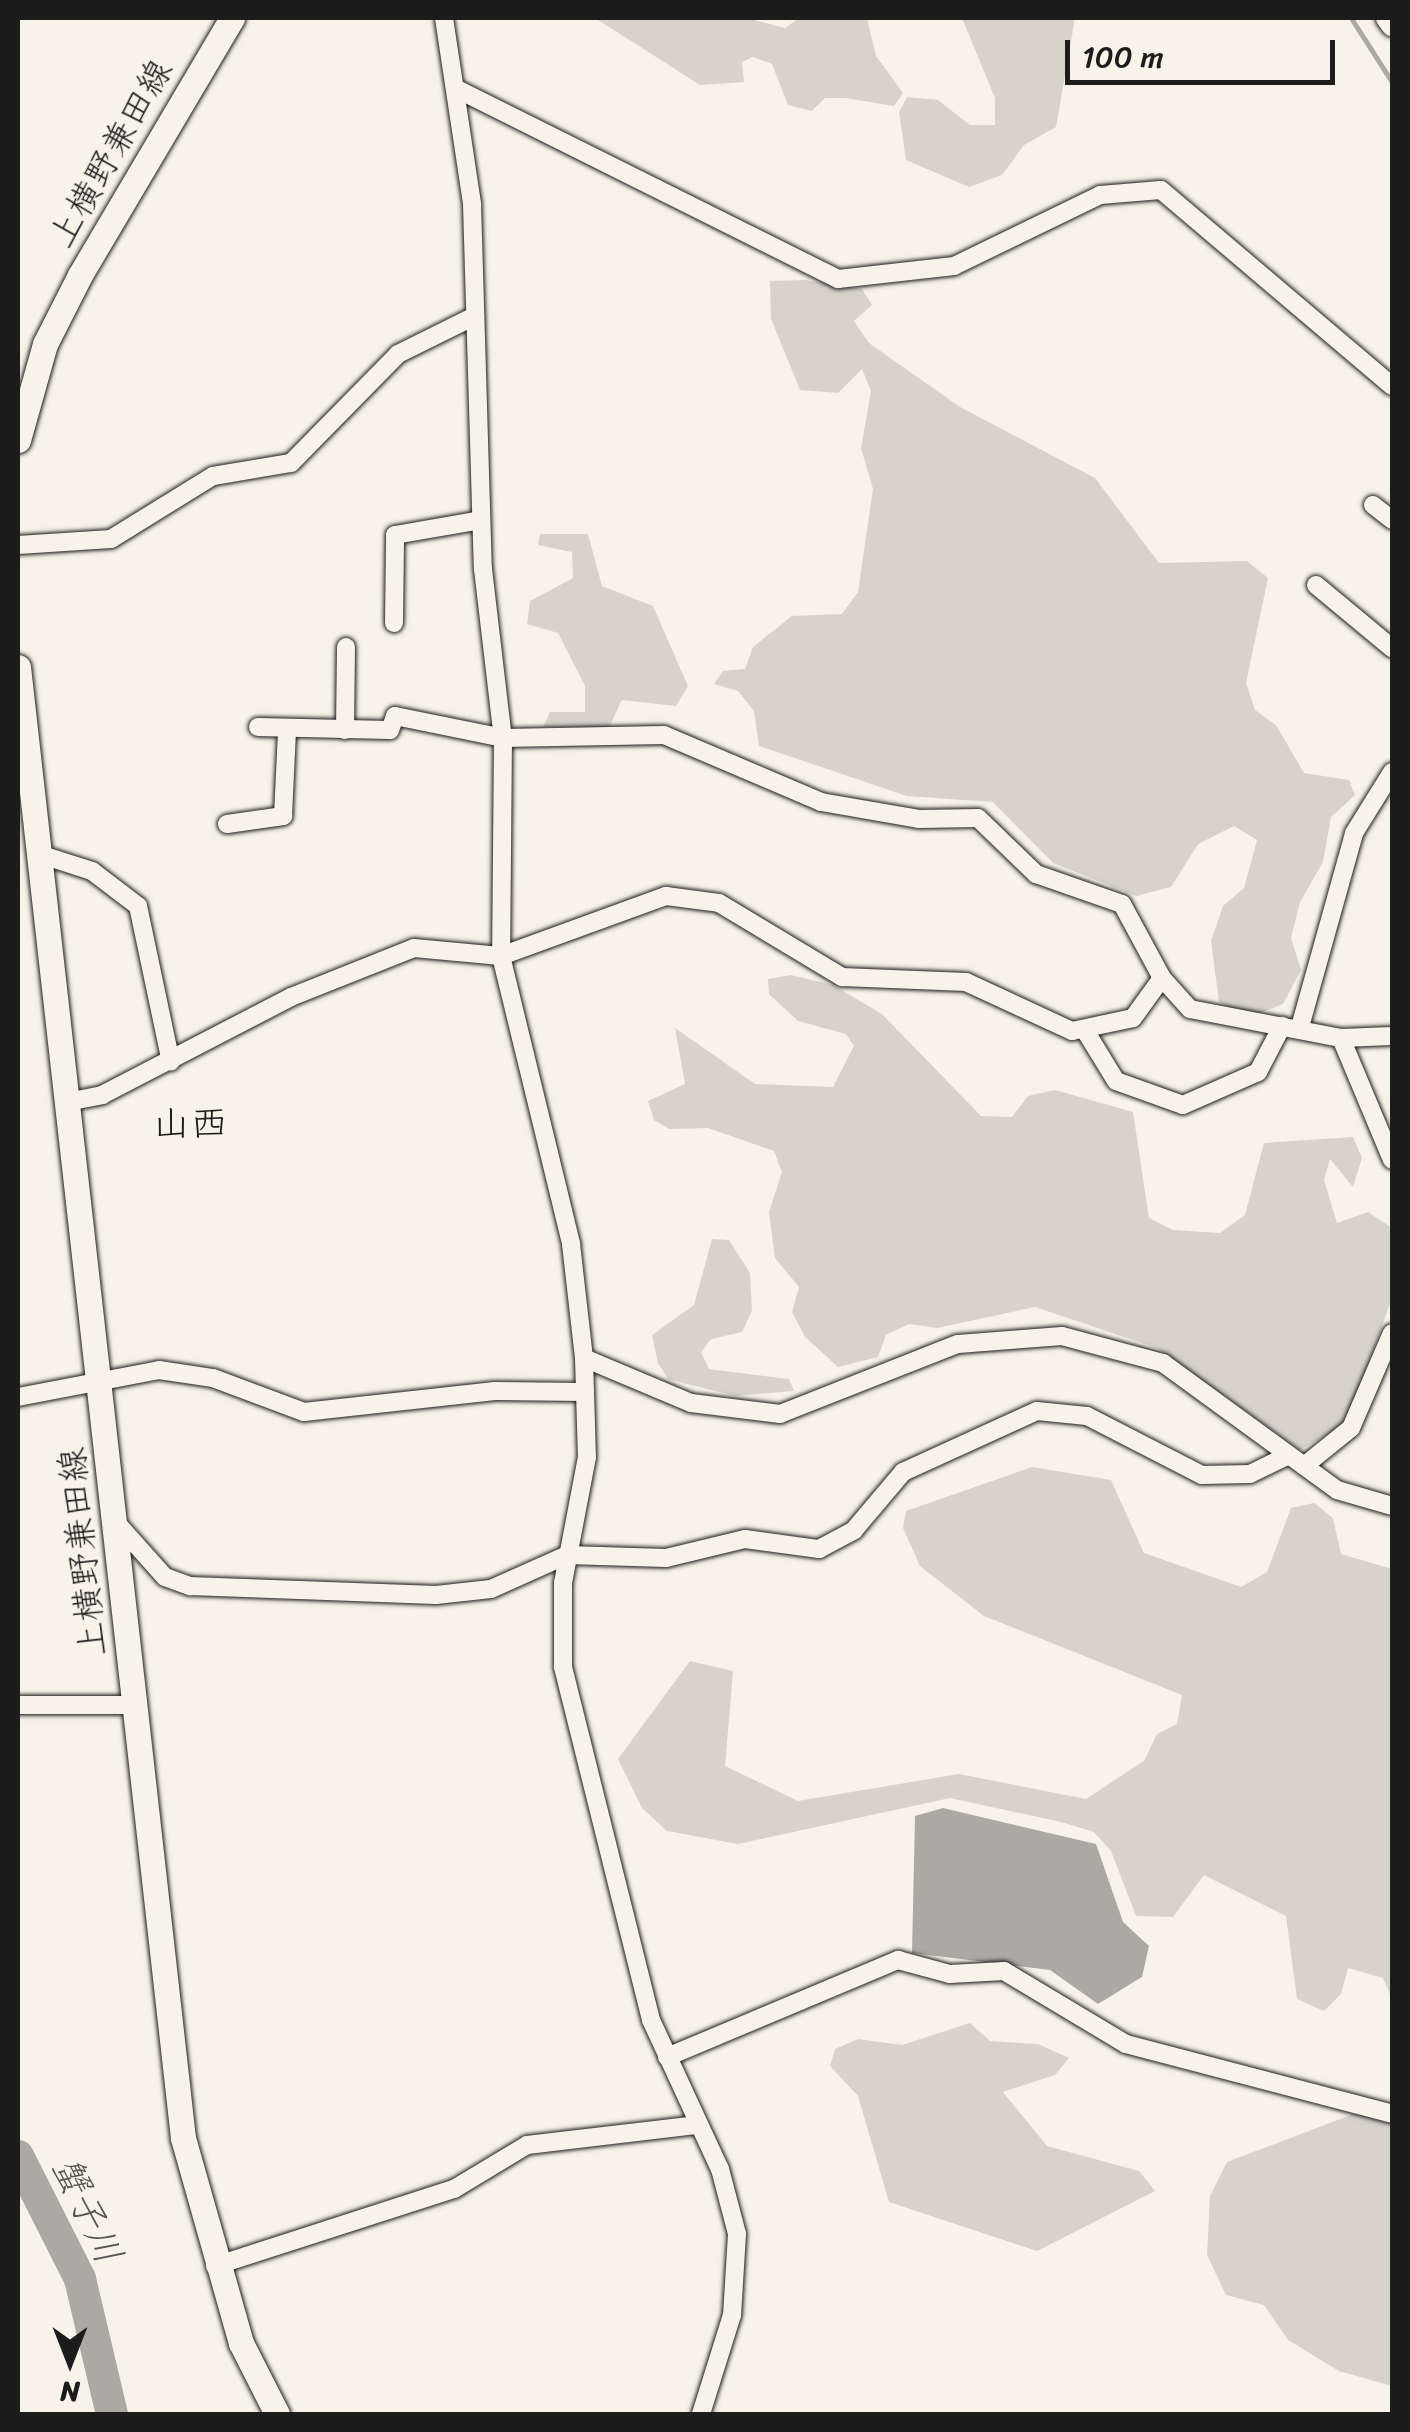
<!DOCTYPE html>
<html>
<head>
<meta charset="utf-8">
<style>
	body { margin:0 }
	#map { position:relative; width:1410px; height:2432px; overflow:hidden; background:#f7f3e8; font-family:Sriracha,"Klee One",sans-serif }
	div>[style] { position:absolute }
	.green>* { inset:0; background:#d7d3cb }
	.water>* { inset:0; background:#aca9a2 }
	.stream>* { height:5px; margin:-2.5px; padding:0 2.5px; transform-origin:2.5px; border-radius:2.5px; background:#aca9a2 }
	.river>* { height:32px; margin:-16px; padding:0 16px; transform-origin:16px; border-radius:16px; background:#aca9a2 }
	.roads { filter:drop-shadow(0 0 2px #1c1c1c) drop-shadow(0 0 2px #1c1c1c) }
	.minor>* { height:18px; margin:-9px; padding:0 9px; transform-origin:9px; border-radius:9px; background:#f7f3e8 }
	.tertiary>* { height:22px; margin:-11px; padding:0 11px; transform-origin:11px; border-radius:11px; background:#f7f3e8 }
	.secondary>* { height:25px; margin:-12.5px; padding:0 12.5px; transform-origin:12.5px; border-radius:12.5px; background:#f7f3e8 }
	span { translate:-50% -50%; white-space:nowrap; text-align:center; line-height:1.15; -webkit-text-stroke:8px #f7f3e8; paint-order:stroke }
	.street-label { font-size:35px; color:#1c1c1c }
	.neighbourhood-label { font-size:38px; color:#1c1c1c }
	.water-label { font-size:38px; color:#565452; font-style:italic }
	.frame { position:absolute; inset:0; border:20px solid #1c1c1c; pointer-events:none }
	.north { position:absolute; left:20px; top:2312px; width:100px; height:100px; -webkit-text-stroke:8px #f7f3e8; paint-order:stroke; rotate:180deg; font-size:28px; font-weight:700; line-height:40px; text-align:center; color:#1c1c1c }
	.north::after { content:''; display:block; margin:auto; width:35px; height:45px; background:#1c1c1c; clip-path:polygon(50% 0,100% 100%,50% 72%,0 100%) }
	.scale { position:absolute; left:1065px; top:40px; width:270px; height:45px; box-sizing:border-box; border:5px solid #1c1c1c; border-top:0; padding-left:12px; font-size:30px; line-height:35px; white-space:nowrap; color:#1c1c1c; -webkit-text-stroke:8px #f7f3e8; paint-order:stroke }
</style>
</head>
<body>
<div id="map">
	<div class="green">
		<div style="clip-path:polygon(595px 18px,747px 18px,785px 28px,799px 18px,867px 18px,876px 56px,903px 93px,894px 106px,845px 98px,825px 98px,812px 111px,788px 105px,772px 64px,753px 57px,742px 62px,744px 82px,700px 85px)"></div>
		<div style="clip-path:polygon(962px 18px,1075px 18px,1056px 127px,1024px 145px,1002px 175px,969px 187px,906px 160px,899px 112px,907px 97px,938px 100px,970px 125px,995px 125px,995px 98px)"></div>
		<div style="clip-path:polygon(804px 280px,862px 289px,872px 305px,854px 321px,869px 343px,960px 407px,1095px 478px,1159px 563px,1247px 561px,1268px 578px,1246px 683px,1255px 710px,1276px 725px,1304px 773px,1349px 780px,1355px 795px,1331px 817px,1323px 862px,1300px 902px,1291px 938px,1301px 970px,1283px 1004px,1250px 1017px,1219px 1002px,1211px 941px,1223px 906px,1244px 888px,1257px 840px,1234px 826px,1198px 844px,1171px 887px,1136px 896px,1053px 863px,993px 802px,907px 796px,759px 746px,754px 711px,738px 691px,714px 684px,723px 671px,745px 669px,753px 647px,792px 616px,842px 614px,858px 592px,873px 489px,861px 448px,871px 391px,862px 369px,838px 393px,800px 390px,771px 319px,770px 281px)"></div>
		<div style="clip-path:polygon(540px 534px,588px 534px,602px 586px,653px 606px,688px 686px,676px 706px,622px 700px,609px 727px,543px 727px,550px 712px,585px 712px,585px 686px,558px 633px,527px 624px,530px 601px,573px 578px,572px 552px,538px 545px)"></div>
		<div style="clip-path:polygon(791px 975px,833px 985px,882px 1014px,981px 1116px,1012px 1117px,1028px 1096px,1055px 1090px,1133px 1112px,1149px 1218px,1173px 1230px,1220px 1233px,1245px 1215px,1264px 1143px,1353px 1137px,1362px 1158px,1353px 1187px,1330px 1159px,1324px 1180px,1337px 1223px,1368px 1212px,1392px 1228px,1392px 1298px,1347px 1423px,1300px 1450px,1157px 1348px,1035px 1307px,937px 1328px,909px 1324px,886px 1335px,878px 1357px,838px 1367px,805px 1337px,792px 1312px,799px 1287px,775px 1258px,769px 1212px,782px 1172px,774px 1151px,708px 1128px,669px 1129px,654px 1120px,648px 1101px,685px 1084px,675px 1028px,755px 1084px,833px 1087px,854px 1046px,846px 1034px,798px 1021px,769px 994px,768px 979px)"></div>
		<div style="clip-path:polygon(712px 1239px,729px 1240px,750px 1273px,752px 1311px,742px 1332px,711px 1339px,701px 1352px,709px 1369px,789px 1379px,794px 1391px,735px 1396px,668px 1379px,658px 1363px,652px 1335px,694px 1305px)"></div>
		<div style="clip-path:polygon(1032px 1467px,1111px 1480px,1144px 1553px,1241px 1587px,1267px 1572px,1291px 1508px,1314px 1503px,1333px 1518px,1341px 1554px,1392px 1569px,1392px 1999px,1383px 1978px,1348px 1968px,1341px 1994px,1324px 2011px,1297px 1999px,1286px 1916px,1204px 1875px,1173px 1917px,1136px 1916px,1111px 1851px,1094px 1832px,1061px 1822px,950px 1798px,738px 1844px,667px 1831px,642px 1808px,618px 1759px,690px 1661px,733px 1671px,725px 1766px,798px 1801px,959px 1774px,1086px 1799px,1144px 1761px,1157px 1734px,1177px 1724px,1182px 1695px,984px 1616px,920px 1566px,903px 1528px,906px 1511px)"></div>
		<div style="clip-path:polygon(970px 2023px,990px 2041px,1038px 2044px,1069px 2058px,1055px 2075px,1003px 2092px,1047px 2146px,1139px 2171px,1155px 2191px,1037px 2251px,889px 2202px,858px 2096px,830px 2066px,835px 2049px,858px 2039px,902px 2045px)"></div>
		<div style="clip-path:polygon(1356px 2113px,1386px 2123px,1392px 2114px,1392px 2386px,1339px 2371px,1288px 2340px,1264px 2305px,1226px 2295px,1207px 2255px,1210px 2196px,1227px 2162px)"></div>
	</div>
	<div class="water">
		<div style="clip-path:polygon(943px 1808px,1096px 1844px,1123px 1922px,1149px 1946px,1142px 1977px,1098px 2004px,1050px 1970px,912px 1953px,915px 1816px)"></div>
	</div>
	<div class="stream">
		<div style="left:1351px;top:18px;width:76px;rotate:57.4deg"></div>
	</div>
	<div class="river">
		<div style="left:18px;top:2156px;width:138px;rotate:63.2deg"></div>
		<div style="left:80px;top:2279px;width:139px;rotate:76.7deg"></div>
	</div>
	<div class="roads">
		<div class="minor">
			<div style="left:444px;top:18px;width:188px;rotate:81.4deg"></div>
			<div style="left:472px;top:204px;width:365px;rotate:88.3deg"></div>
			<div style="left:483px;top:569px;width:170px;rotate:83.3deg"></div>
			<div style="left:503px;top:738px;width:218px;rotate:90.5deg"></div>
			<div style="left:501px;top:956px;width:296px;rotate:76.3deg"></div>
			<div style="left:571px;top:1244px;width:115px;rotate:83.5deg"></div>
			<div style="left:584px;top:1358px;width:99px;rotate:88.3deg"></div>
			<div style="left:587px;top:1457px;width:128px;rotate:100.8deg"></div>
			<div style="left:563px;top:1583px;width:84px;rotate:90deg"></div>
			<div style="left:563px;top:1667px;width:364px;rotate:76deg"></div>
			<div style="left:651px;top:2020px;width:164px;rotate:65.2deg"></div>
			<div style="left:720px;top:2169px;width:67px;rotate:75.3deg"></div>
			<div style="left:737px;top:2234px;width:81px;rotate:93.5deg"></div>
			<div style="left:732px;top:2315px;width:104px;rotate:107.4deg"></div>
			<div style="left:457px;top:89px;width:426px;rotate:26.5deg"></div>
			<div style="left:838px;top:279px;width:117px;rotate:-6.4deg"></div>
			<div style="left:954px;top:266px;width:162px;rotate:-25.9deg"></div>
			<div style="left:1100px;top:195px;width:61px;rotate:-4.7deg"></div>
			<div style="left:1161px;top:190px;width:303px;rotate:40.3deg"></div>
			<div style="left:1373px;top:505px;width:24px;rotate:38deg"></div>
			<div style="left:18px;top:545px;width:93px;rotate:-3.7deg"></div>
			<div style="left:111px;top:539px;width:120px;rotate:-31.7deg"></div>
			<div style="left:213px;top:476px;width:79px;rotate:-9.5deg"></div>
			<div style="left:291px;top:463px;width:153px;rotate:-45.5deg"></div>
			<div style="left:398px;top:354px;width:86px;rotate:-26.3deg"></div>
			<div style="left:1316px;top:585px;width:99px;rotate:39.7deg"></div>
			<div style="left:394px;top:623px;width:88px;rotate:-89.3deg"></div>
			<div style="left:395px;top:535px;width:87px;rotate:-9.9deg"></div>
			<div style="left:258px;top:727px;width:132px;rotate:1.3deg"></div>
			<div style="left:390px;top:730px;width:15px;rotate:-70deg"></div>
			<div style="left:395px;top:716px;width:110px;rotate:11.5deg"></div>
			<div style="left:503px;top:738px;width:161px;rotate:-1.1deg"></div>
			<div style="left:664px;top:735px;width:171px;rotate:23.1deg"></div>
			<div style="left:821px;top:802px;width:99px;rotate:9.8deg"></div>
			<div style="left:919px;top:819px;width:59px;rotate:-1deg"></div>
			<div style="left:978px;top:818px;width:81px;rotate:44deg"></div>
			<div style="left:1036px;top:874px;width:91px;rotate:19.2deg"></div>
			<div style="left:1122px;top:904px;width:84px;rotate:61.6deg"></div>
			<div style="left:1162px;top:978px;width:42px;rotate:47.9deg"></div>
			<div style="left:1190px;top:1009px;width:154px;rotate:10.9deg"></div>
			<div style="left:1341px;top:1038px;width:51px;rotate:-2.2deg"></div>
			<div style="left:345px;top:730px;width:83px;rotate:-89.3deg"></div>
			<div style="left:227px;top:824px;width:57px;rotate:-8.1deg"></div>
			<div style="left:283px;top:816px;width:86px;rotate:-87.3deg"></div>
			<div style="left:39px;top:854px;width:56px;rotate:17.8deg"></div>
			<div style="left:92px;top:871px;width:58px;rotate:37.3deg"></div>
			<div style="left:138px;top:906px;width:159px;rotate:78.1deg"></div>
			<div style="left:1300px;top:1027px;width:201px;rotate:-74.4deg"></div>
			<div style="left:1354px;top:833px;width:72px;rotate:-58.1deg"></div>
			<div style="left:1086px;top:1032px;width:57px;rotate:58.5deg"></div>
			<div style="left:1116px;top:1081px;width:71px;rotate:19.7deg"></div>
			<div style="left:1183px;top:1105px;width:82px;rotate:-23.7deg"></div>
			<div style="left:1258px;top:1072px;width:52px;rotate:-62.4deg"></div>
			<div style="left:1341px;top:1038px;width:132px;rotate:67.3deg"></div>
			<div style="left:67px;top:1102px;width:36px;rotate:-11deg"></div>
			<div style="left:102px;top:1095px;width:213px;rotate:-27.4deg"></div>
			<div style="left:291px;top:997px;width:132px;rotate:-21.7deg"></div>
			<div style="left:414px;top:948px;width:87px;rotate:5.3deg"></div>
			<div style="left:501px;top:956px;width:176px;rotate:-20deg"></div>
			<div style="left:666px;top:896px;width:53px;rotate:7.5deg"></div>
			<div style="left:719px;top:903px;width:144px;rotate:31deg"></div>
			<div style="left:842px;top:977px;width:124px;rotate:2.3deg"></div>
			<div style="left:966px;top:982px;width:117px;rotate:24.8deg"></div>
			<div style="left:1072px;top:1031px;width:62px;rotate:-12deg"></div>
			<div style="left:1133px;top:1018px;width:49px;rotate:-54.1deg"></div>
			<div style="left:584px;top:1358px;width:116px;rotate:22.8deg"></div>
			<div style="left:691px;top:1403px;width:90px;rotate:7deg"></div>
			<div style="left:780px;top:1414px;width:191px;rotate:-21.5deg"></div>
			<div style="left:958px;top:1344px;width:104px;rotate:-4.4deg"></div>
			<div style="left:1062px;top:1336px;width:105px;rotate:15deg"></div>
			<div style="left:1163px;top:1363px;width:215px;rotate:36.1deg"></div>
			<div style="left:1337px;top:1490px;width:57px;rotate:16.2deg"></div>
			<div style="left:18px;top:1397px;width:144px;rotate:-10.8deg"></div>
			<div style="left:159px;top:1370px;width:55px;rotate:8.4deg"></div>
			<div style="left:213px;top:1378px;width:97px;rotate:20.5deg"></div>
			<div style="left:304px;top:1412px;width:192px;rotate:-6.3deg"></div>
			<div style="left:495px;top:1391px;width:90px;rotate:0.6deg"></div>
			<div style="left:1304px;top:1466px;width:60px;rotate:-39deg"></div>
			<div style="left:1351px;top:1428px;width:103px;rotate:-66.7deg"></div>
			<div style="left:114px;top:1520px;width:76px;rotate:48.2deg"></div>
			<div style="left:165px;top:1577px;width:27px;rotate:20deg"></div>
			<div style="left:190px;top:1586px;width:246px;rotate:2.1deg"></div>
			<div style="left:436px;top:1595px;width:55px;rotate:-6.2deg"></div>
			<div style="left:491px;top:1589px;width:83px;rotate:-24.1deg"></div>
			<div style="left:567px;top:1555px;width:99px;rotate:1.7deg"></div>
			<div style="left:666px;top:1558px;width:81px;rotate:-13.5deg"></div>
			<div style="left:745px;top:1539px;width:75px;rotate:7.7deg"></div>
			<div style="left:819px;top:1549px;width:40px;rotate:-28deg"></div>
			<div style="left:854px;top:1530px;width:76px;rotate:-49.8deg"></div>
			<div style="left:903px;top:1472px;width:147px;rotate:-24.5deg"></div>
			<div style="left:1037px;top:1411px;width:50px;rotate:5.7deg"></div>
			<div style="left:1087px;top:1416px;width:129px;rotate:27.2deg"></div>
			<div style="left:1202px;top:1475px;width:48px;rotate:-1.2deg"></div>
			<div style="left:1250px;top:1474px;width:43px;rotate:-26deg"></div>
			<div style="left:18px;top:1705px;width:116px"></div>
			<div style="left:667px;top:2057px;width:251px;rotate:-22.8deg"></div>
			<div style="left:898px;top:1960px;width:54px;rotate:15.1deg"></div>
			<div style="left:950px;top:1974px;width:54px;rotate:-3.2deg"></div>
			<div style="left:1004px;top:1971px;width:142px;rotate:30.9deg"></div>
			<div style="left:1126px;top:2044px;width:275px;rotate:14.7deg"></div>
			<div style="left:215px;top:2266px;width:251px;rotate:-17.9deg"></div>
			<div style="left:454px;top:2189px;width:85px;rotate:-31.1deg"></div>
			<div style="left:527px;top:2145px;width:172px;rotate:-6.7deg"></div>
		</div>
		<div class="tertiary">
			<div style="left:1387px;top:18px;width:9px;rotate:54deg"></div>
		</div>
		<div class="secondary">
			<div style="left:18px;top:440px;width:100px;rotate:-74.3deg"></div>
			<div style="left:45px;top:344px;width:77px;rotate:-63.1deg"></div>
			<div style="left:80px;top:275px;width:299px;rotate:-59.4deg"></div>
			<div style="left:18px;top:667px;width:1480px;rotate:83.6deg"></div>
			<div style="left:183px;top:2138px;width:213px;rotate:74.2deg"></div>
			<div style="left:241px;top:2343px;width:80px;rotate:63.1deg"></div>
		</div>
	</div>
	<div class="street-label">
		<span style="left:110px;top:153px;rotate:-60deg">上横野兼田線</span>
		<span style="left:82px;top:1552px;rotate:-96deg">上横野兼田線</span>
	</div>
	<div class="neighbourhood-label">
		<span style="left:190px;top:1124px">山西</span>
	</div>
	<div class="water-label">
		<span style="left:87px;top:2210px;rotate:65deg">蟹子川</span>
	</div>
	<div class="frame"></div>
	<div class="north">N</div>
	<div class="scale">100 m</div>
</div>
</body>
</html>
